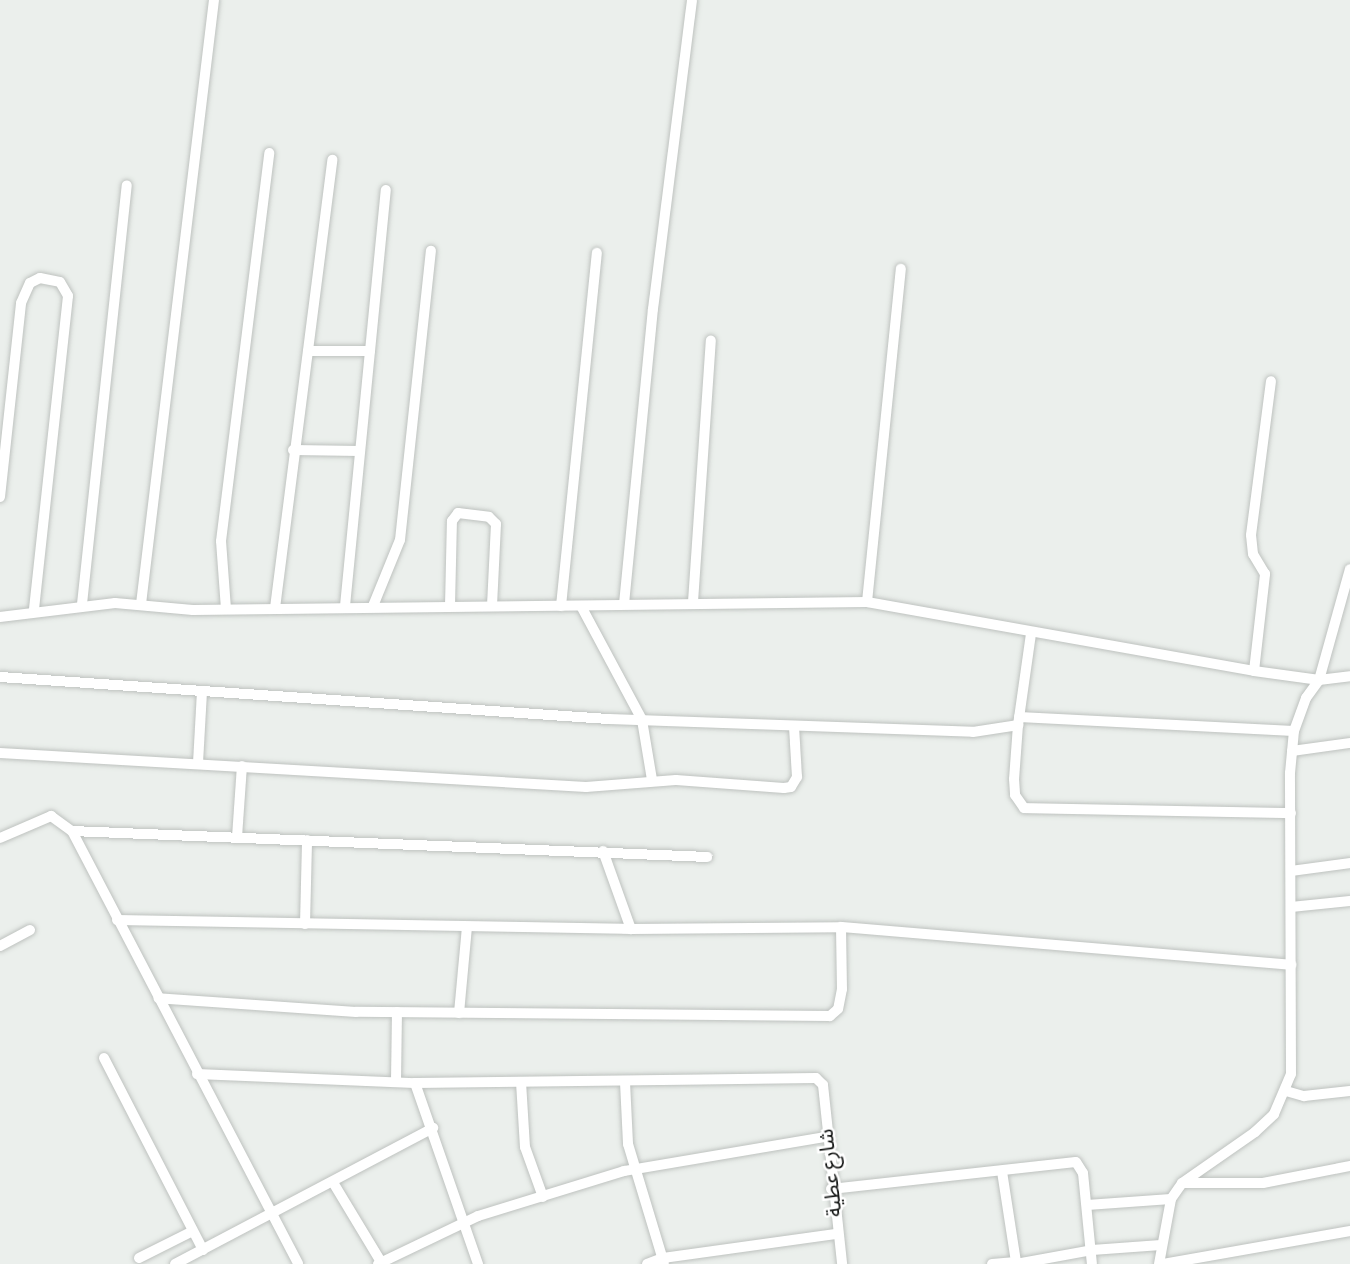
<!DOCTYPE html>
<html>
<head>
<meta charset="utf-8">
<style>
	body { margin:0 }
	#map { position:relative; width:1350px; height:1264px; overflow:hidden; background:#ebefec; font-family:"Crimson Pro","Noto Sans Arabic",serif }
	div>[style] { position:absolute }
	.roads { filter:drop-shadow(0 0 2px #bec2bf) drop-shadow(0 0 2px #bec2bf) }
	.street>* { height:10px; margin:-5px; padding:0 5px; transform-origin:5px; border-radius:5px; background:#fff }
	span { translate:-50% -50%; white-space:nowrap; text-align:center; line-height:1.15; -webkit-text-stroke:5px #fff; paint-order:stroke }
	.street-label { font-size:21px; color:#121413 }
</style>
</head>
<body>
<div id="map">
	<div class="roads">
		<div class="street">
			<div style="left:308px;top:351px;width:62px"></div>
			<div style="left:293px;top:450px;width:67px;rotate:0.9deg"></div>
			<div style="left:0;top:497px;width:195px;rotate:-83.8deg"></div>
			<div style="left:21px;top:303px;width:22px;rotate:-66deg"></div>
			<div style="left:30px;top:283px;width:11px;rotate:-27deg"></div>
			<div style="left:40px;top:278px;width:20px;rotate:11deg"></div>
			<div style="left:60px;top:282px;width:16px;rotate:60deg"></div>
			<div style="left:68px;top:296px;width:317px;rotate:96.2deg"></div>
			<div style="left:693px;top:602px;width:262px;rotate:-86.1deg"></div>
			<div style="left:867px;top:602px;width:335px;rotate:-84.2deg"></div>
			<div style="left:82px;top:604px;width:421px;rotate:-83.9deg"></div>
			<div style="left:141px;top:604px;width:608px;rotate:-83.11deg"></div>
			<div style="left:624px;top:604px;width:296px;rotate:-84.4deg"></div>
			<div style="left:653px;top:309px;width:311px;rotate:-82.8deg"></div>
			<div style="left:345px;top:606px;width:418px;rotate:-84.4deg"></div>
			<div style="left:373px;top:606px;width:71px;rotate:-67.8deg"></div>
			<div style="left:400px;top:540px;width:291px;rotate:-83.9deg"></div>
			<div style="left:450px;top:606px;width:85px;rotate:-88.7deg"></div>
			<div style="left:452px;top:521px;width:10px;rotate:-53deg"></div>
			<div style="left:458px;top:513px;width:31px;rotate:7deg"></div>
			<div style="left:489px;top:517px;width:10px;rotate:45deg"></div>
			<div style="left:496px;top:524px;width:82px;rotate:92.8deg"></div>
			<div style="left:561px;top:606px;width:355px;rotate:-84.2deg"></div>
			<div style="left:581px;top:606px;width:129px;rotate:61.8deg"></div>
			<div style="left:642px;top:720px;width:61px;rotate:80.5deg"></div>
			<div style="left:275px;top:608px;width:452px;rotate:-82.7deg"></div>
			<div style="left:226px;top:609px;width:68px;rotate:-94.2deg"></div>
			<div style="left:221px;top:541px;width:391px;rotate:-82.9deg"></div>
			<div style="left:0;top:617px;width:116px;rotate:-6.9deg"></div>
			<div style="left:115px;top:603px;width:78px;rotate:5.1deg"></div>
			<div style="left:193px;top:610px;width:674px;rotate:-0.68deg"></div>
			<div style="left:867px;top:602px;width:393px;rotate:10.1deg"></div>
			<div style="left:1254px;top:671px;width:66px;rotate:7.9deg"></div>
			<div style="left:1319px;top:680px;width:31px;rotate:-7deg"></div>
			<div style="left:1254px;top:671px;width:98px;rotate:-83.5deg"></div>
			<div style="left:1265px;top:574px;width:23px;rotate:-121deg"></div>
			<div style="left:1253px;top:554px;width:19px;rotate:-96deg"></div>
			<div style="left:1251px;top:535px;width:155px;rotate:-82.6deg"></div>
			<div style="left:0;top:677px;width:610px;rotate:3.95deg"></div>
			<div style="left:609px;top:719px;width:364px;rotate:2deg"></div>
			<div style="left:973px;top:732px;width:46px;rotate:-8.8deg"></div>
			<div style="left:1018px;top:725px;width:92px;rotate:-81.9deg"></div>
			<div style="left:1019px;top:717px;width:275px;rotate:2.9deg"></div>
			<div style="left:1018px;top:725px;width:54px;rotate:94.2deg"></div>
			<div style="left:1014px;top:779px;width:16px;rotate:86deg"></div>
			<div style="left:1015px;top:795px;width:16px;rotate:55deg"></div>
			<div style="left:1024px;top:808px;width:267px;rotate:1.1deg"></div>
			<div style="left:1292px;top:751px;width:59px;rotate:-7.9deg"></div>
			<div style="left:0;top:753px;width:587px;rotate:3.32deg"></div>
			<div style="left:586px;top:787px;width:90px;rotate:-4.4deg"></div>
			<div style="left:676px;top:780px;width:108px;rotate:4.2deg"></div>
			<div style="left:784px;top:788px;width:7px;rotate:-8deg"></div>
			<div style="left:791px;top:787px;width:12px;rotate:-59deg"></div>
			<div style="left:797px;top:777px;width:51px;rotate:-93.4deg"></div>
			<div style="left:198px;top:763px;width:71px;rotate:-86.8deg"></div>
			<div style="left:72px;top:831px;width:636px;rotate:2.34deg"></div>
			<div style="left:237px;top:837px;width:71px;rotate:-86deg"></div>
			<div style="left:0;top:838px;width:56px;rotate:-23.3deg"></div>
			<div style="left:51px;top:816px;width:26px;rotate:36deg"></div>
			<div style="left:72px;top:831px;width:488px;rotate:62.4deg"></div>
			<div style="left:603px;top:851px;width:83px;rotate:70.3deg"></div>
			<div style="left:1291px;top:871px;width:60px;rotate:-7.7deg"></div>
			<div style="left:1291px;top:907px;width:59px;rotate:-5.8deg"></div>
			<div style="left:117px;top:920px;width:514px;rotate:1deg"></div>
			<div style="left:631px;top:929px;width:210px;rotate:-0.5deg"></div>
			<div style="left:841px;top:927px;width:62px;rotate:89.1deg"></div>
			<div style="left:842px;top:989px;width:20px;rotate:101deg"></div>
			<div style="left:838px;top:1009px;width:11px;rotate:139deg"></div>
			<div style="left:830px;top:1016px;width:474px;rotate:-179.5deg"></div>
			<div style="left:356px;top:1012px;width:198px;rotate:-176deg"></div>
			<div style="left:305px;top:924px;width:84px;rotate:-88.6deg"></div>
			<div style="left:841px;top:927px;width:452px;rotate:4.8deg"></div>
			<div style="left:0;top:946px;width:34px;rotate:-28deg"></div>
			<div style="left:459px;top:1013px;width:86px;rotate:-84.7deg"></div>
			<div style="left:104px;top:1058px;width:216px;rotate:62.7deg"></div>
			<div style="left:197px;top:1074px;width:218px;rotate:2.4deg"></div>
			<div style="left:415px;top:1083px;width:401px;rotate:-0.7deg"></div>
			<div style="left:816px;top:1078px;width:10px;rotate:45deg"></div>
			<div style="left:823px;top:1085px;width:180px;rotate:83.9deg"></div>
			<div style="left:396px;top:1082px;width:70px;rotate:-89.2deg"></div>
			<div style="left:521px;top:1082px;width:65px;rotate:86.5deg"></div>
			<div style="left:525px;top:1147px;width:53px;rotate:70.2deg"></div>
			<div style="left:625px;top:1082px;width:62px;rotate:87.2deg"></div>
			<div style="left:628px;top:1144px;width:124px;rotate:73.2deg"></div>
			<div style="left:415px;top:1083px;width:192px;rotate:70.8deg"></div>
			<div style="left:1286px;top:1091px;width:19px;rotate:16deg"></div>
			<div style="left:1304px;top:1096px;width:46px;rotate:-6.2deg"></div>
			<div style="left:1182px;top:1183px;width:81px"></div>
			<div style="left:1263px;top:1183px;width:89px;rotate:-11.1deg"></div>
			<div style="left:334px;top:1184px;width:91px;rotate:58.9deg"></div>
			<div style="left:831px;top:1189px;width:246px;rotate:-6.3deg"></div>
			<div style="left:1076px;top:1162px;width:13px;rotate:58deg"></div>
			<div style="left:1083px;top:1173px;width:91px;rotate:84.4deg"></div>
			<div style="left:1087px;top:1205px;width:84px;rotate:-4.1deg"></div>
			<div style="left:139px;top:1258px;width:60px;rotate:-26.6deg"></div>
			<div style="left:175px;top:1264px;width:292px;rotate:-27.8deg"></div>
			<div style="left:378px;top:1264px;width:111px;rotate:-25.6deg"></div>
			<div style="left:478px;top:1216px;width:153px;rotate:-17.1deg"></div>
			<div style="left:624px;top:1171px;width:204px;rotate:-9.6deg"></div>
			<div style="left:647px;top:1264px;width:17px;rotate:-21deg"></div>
			<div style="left:663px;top:1258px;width:176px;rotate:-7.9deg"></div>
			<div style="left:992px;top:1264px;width:24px;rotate:-5deg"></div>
			<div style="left:1016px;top:1262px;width:91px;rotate:-98.8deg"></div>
			<div style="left:1016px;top:1264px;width:77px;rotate:-10.4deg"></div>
			<div style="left:1092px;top:1250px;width:69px;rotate:-4.1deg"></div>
			<div style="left:1159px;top:1264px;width:66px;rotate:-79.5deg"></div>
			<div style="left:1171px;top:1199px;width:19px;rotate:-55deg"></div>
			<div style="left:1182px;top:1183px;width:89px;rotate:-34.9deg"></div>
			<div style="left:1255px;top:1132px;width:26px;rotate:-43deg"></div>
			<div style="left:1274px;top:1114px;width:43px;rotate:-67deg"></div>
			<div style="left:1291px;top:1074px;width:301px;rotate:-90.2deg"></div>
			<div style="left:1290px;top:773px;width:42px;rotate:-84.6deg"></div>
			<div style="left:1294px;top:731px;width:35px;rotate:-70deg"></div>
			<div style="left:1306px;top:698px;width:22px;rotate:-54deg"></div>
			<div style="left:1319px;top:680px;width:115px;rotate:-74.4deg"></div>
			<div style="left:1163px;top:1264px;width:190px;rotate:-10deg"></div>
		</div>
	</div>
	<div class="street-label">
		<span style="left:830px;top:1173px;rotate:-96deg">شارع عطية</span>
	</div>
</div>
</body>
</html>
